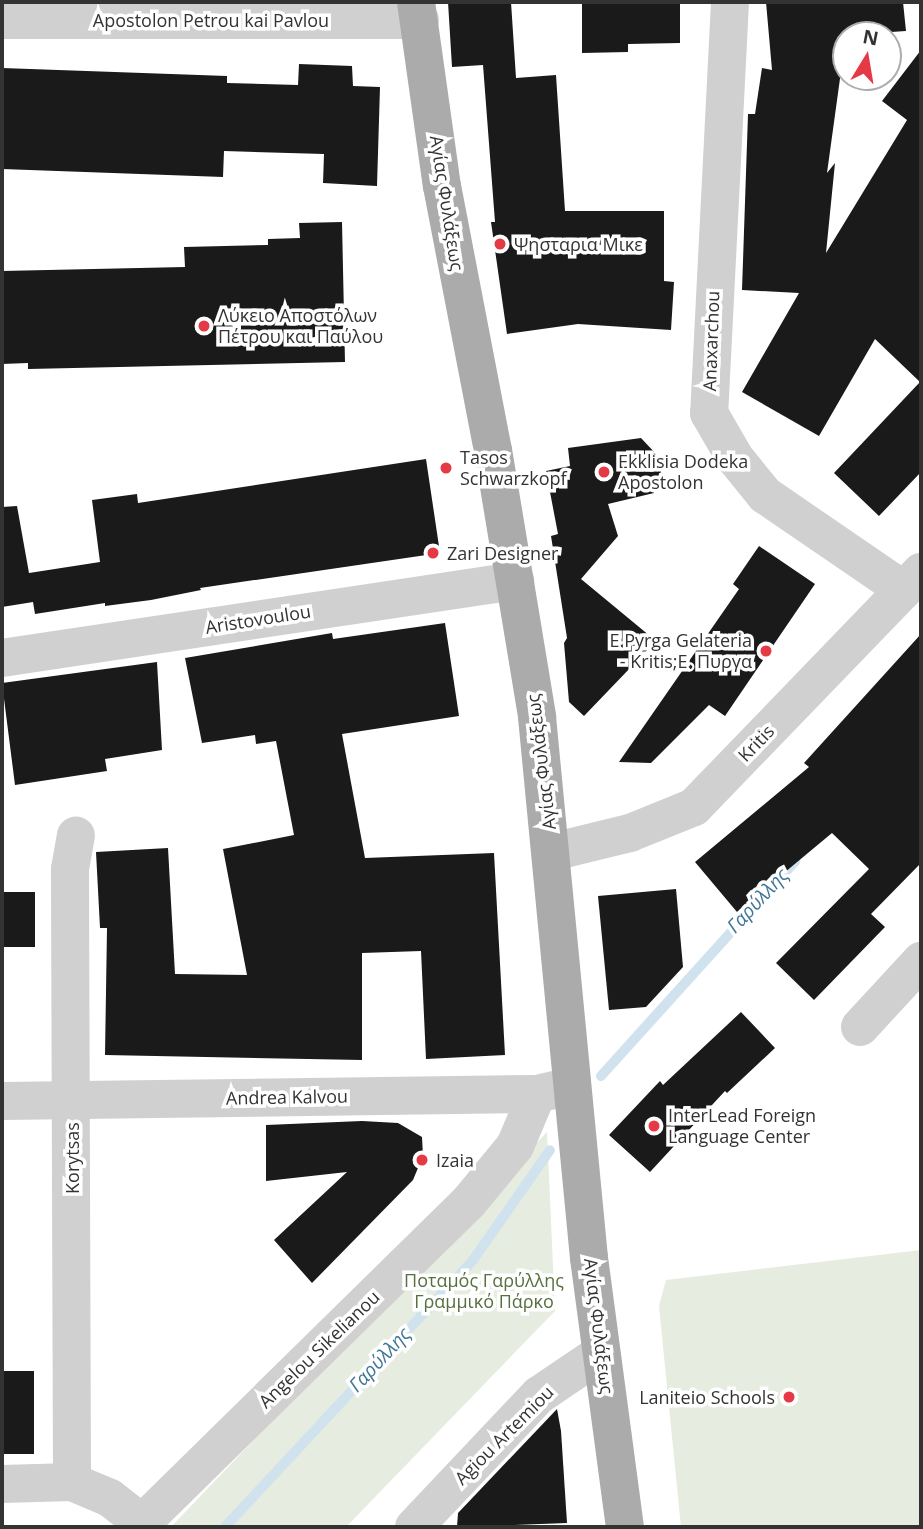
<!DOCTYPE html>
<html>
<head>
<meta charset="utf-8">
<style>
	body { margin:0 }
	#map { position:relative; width:923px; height:1529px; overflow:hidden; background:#fff; font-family:"Open Sans",sans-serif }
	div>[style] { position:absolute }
	.green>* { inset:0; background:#e6ecdf }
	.stream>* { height:10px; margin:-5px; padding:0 5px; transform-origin:5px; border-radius:5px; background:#cfe2ee }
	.building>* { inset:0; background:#1a1a1a; transform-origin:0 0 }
	.minor>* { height:38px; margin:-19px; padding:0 19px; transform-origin:19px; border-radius:19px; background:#d0d0d0 }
	.major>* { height:38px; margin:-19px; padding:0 19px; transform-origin:19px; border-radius:19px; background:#ababab }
	.dots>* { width:19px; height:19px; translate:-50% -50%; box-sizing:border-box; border:4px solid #fff; border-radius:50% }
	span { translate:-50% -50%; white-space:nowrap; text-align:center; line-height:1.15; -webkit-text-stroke:7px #fff; paint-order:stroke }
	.street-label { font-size:18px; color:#333 }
	.poi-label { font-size:18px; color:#333 }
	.left { translate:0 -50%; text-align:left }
	.right { translate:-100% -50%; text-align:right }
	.park-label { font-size:18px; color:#56703f }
	.water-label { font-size:19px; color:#3f7597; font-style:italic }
	.frame { position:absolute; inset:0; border:4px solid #333; pointer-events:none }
	.north { position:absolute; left:832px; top:21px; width:70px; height:70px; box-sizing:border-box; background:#fff; border:2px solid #adadad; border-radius:50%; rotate:11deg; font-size:19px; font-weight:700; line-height:28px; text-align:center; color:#333 }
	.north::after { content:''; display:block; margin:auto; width:24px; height:32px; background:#e63946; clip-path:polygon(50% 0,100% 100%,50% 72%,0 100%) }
</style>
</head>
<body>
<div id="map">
	<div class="green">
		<div style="clip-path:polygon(547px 1132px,555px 1311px,346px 1527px,171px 1527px)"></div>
		<div style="clip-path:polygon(921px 1250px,921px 1527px,681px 1527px,659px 1306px,666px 1280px)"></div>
	</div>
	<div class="stream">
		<div style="left:601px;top:1076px;width:290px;rotate:-47.9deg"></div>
		<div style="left:225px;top:1527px;width:364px;rotate:-47.1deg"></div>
		<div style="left:473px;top:1260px;width:134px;rotate:-55deg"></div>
	</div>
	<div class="building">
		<div style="clip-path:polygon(448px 2px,511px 2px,516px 78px,556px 75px,565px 211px,664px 211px,664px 281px,674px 282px,671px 330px,578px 324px,507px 334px,491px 222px,495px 222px,483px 65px,452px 67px)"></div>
		<div style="clip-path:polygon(582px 2px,680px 2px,680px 43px,628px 44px,628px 52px,582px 53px)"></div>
		<div style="clip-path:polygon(766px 2px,903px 2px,906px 31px,846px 35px,827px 173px,835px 163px,826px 253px,907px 120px,882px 101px,921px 50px,921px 472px,879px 516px,834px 473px,920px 382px,875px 339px,819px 436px,742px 392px,799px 293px,742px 290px,748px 114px,755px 114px,762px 68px,772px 70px)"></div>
		<div style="clip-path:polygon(299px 64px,352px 66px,353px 86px,380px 87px,377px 186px,323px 183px,324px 154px,224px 151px,223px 177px,2px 169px,2px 68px,227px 76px,227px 83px,298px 85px)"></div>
		<div style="clip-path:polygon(342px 222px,345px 362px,28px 369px,28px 363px,2px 364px,2px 271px,185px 267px,184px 247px,268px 245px,268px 239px,300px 238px,299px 223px)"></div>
		<div style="clip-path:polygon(641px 438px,657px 455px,662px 467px,659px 479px,652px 484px,654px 493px,608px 504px,618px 536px,581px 579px,656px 641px,584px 716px,569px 702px,564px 643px,567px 638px,551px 536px,558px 534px,546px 471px,570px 466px,568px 448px)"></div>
		<div style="clip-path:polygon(426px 459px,440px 553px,200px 588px,201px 590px,151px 600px,105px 606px,105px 603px,35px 614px,33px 602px,2px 607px,2px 507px,17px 506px,29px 573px,100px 562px,92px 500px,137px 494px,138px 503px)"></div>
		<div style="clip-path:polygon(759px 546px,815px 584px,725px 716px,709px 705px,651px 763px,619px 762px,739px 589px,733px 584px)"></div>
		<div style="clip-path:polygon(445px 623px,459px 716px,342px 734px,365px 858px,494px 853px,505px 1055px,426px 1059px,421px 951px,362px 953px,362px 1060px,105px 1055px,107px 928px,100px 928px,96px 852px,168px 848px,175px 974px,247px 975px,223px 849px,294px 835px,276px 741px,256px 744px,255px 735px,202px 743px,185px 658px,332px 633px,333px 639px)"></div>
		<div style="clip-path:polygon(921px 634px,921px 863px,871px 914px,885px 927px,814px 1000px,776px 963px,869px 869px,832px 833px,737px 912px,695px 862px,809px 767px,804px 763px)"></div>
		<div style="clip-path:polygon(157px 662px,162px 750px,105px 759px,107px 771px,15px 785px,2px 683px)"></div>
		<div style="clip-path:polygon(676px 889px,683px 967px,646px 1007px,609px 1010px,598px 896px)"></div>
		<div style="left:2px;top:892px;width:33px;height:55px"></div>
		<div style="clip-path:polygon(741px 1012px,775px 1048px,727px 1093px,725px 1091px,650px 1172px,609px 1135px,660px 1081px,663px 1085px)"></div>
		<div style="clip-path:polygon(362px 1121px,398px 1123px,422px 1137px,423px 1156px,413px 1180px,312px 1283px,274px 1240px,347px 1172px,266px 1181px,266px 1125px)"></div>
		<div style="left:2px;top:1371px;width:32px;height:83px"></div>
		<div style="clip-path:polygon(557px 1409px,561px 1431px,567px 1523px,457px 1527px,458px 1513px)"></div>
	</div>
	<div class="minor">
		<div style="left:730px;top:2px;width:412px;rotate:92.9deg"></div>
		<div style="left:709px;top:413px;width:52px;rotate:60deg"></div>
		<div style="left:735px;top:458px;width:48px;rotate:51deg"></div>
		<div style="left:765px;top:495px;width:168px;rotate:34.4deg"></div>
		<div style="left:2px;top:20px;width:418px"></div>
		<div style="left:2px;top:658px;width:519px;rotate:-8.54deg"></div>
		<div style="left:552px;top:852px;width:80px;rotate:-13.7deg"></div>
		<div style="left:630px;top:833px;width:69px;rotate:-22.1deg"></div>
		<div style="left:694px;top:807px;width:327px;rotate:-46deg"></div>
		<div style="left:860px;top:1027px;width:90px;rotate:-47.3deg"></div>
		<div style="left:2px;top:1101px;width:535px;rotate:-0.75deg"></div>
		<div style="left:537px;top:1094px;width:23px;rotate:-13deg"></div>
		<div style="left:72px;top:1482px;width:613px;rotate:-90.19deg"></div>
		<div style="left:70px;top:869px;width:34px;rotate:-80deg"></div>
		<div style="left:2px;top:1484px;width:70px;rotate:-1.6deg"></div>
		<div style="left:72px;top:1482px;width:41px;rotate:22.8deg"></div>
		<div style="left:110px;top:1498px;width:41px;rotate:38deg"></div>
		<div style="left:138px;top:1527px;width:462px;rotate:-44.5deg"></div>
		<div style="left:468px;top:1203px;width:74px;rotate:-50.5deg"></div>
		<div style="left:515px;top:1146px;width:56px;rotate:-67.1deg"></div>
		<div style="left:414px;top:1527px;width:182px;rotate:-46.6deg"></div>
		<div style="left:539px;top:1395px;width:75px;rotate:-34.1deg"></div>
	</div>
	<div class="major">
		<div style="left:416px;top:2px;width:186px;rotate:82deg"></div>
		<div style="left:442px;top:186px;width:269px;rotate:79.1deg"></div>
		<div style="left:493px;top:450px;width:271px;rotate:80.6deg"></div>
		<div style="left:537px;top:717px;width:543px;rotate:84.51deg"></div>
		<div style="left:589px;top:1258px;width:271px;rotate:82.4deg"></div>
	</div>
	<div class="dots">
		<div style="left:500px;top:244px;background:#e63946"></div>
		<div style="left:204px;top:326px;background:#e63946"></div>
		<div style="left:446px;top:468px;background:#e63946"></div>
		<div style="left:604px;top:472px;background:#e63946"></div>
		<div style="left:433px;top:553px;background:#e63946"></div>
		<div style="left:766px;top:651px;background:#e63946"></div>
		<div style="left:654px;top:1126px;background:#e63946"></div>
		<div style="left:422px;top:1160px;background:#e63946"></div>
		<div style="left:789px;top:1397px;background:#e63946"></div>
	</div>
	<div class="street-label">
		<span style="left:211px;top:20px">Apostolon Petrou kai Pavlou</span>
		<span style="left:447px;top:203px;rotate:81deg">Αγίας Φυλάξεως</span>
		<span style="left:711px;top:341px;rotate:-88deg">Anaxarchou</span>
		<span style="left:258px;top:619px;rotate:-9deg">Aristovoulou</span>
		<span style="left:756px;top:743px;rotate:-46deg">Kritis</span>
		<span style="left:541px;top:762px;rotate:-97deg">Αγίας Φυλάξεως</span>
		<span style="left:287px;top:1097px;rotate:-1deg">Andrea Kalvou</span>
		<span style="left:72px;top:1158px;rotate:-90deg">Korytsas</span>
		<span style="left:599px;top:1326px;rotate:83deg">Αγίας Φυλάξεως</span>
		<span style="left:319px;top:1349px;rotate:-44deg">Angelou Sikelianou</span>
		<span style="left:504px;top:1435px;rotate:-45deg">Agiou Artemiou</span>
	</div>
	<div class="poi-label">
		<span class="left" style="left:514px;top:244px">Ψησταρια Μικε</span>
		<span class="left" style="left:218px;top:326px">Λύκειο Αποστόλων<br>Πέτρου και Παύλου</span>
		<span class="left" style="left:460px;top:468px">Tasos<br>Schwarzkopf</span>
		<span class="left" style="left:618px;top:472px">Ekklisia Dodeka<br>Apostolon</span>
		<span class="left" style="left:447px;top:553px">Zari Designer</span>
		<span class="right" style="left:752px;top:651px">E.Pyrga Gelateria<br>- Kritis;Ε. Πυργα</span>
		<span class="left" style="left:668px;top:1126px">InterLead Foreign<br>Language Center</span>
		<span class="left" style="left:436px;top:1160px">Izaia</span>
		<span class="right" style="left:775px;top:1397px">Laniteio Schools</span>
	</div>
	<div class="park-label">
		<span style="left:484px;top:1291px">Ποταμός Γαρύλλης<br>Γραμμικό Πάρκο</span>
	</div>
	<div class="water-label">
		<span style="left:758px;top:901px;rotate:-47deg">Γαρύλλης</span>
		<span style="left:380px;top:1360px;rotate:-47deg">Γαρύλλης</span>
	</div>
	<div class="frame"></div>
	<div class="north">N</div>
</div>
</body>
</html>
